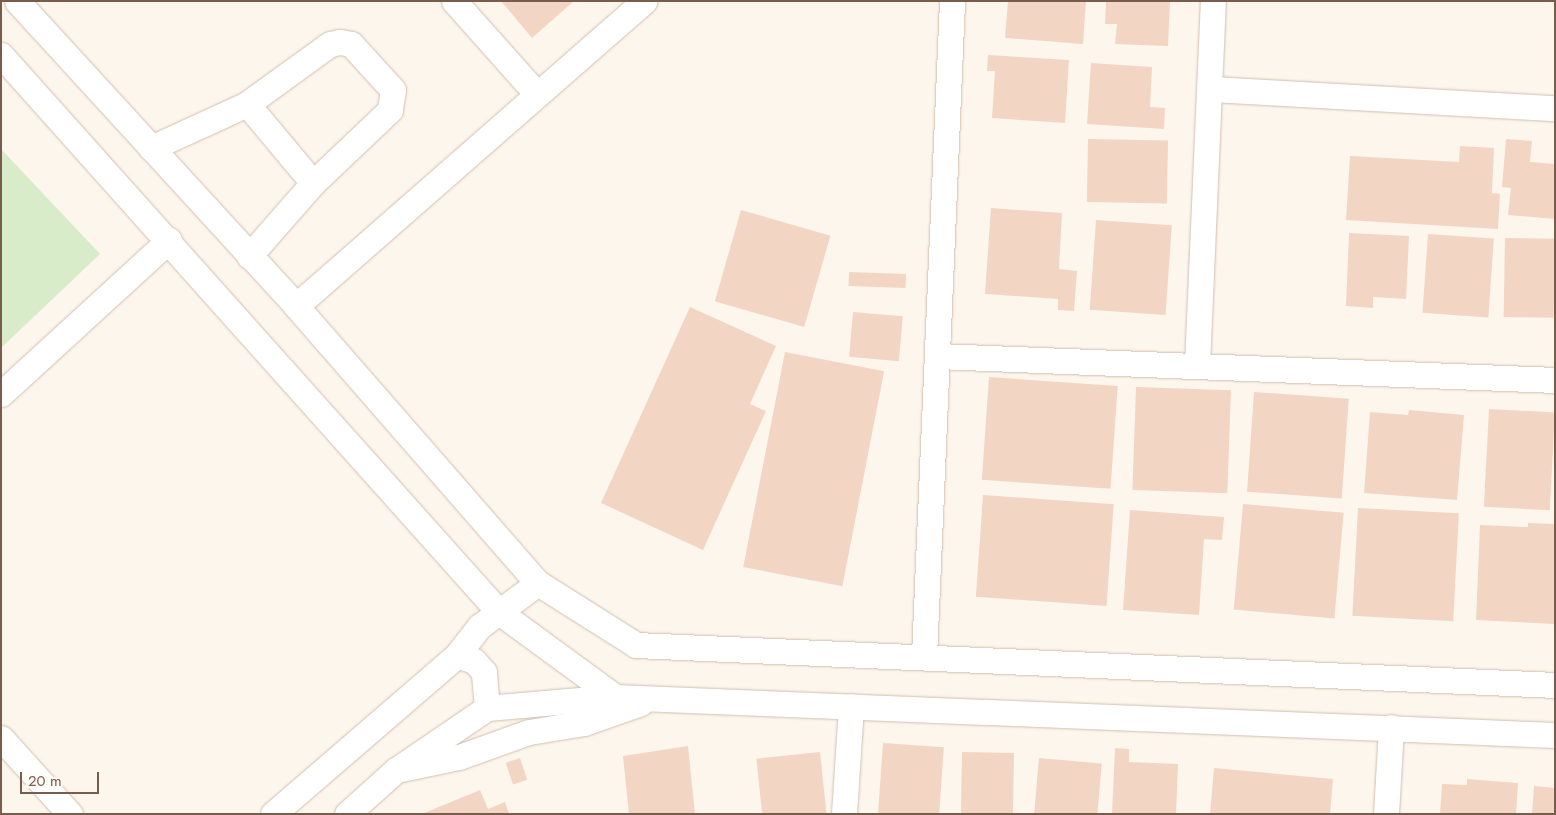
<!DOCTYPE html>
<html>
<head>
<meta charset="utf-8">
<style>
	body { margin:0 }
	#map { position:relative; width:1556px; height:815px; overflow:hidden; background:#fdf6ec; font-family:Jost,sans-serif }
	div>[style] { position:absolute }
	.green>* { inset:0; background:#d8ecc9 }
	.building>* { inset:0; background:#f3d5c3; transform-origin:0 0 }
	.roads { filter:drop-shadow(0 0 1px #d1beb0) drop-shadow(0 0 1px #d1beb0) }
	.minor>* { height:25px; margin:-12.5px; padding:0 12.5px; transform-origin:12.5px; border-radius:12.5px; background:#fff }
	span { translate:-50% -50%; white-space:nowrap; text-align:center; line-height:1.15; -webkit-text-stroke:4px #fffaf3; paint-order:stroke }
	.frame { position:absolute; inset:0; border:2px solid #7a5c4d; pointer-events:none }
	.scale { position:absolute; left:20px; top:772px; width:79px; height:22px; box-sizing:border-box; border:2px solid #7a5c4d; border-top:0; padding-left:6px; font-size:15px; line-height:18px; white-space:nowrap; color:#7a5c4d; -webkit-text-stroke:4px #fffaf3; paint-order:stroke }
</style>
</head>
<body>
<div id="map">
	<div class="green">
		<div style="clip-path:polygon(1px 149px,100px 254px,1px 348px)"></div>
	</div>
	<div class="building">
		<div style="clip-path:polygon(501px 1px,574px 1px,532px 38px)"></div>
		<div style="clip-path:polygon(1008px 1px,1086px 1px,1083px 44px,1005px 38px)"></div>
		<div style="clip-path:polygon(1106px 1px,1170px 1px,1168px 46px,1115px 44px,1117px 24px,1105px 24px)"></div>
		<div style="clip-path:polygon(988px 55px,1069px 60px,1065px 123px,992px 118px,995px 71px,987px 71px)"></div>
		<div style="clip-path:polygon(1091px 63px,1152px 67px,1150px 107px,1165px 108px,1164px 129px,1087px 124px)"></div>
		<div style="left:1088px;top:139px;width:80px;height:63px;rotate:1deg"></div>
		<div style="clip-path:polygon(1506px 139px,1532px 141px,1530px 162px,1555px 164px,1555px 219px,1508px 215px,1511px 188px,1502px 187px)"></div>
		<div style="clip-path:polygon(1460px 146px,1494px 148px,1492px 193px,1500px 194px,1498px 229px,1346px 220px,1350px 156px,1459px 162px)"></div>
		<div style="clip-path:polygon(991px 208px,1062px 213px,1059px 269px,1077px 271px,1074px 311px,1058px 310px,1058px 299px,985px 294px)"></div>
		<div style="left:741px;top:210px;width:93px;height:95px;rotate:16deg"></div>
		<div style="left:1096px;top:220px;width:76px;height:90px;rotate:4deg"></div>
		<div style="clip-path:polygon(1349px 233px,1409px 236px,1406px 299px,1373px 297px,1373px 308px,1346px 306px)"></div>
		<div style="left:1428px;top:234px;width:66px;height:79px;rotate:4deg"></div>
		<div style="left:1505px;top:238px;width:50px;height:79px;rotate:1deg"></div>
		<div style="left:849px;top:272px;width:57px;height:14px;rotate:2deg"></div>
		<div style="clip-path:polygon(690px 307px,776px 346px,750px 404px,766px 411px,703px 550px,601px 503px)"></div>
		<div style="left:853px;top:312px;width:50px;height:45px;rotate:5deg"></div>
		<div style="left:785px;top:352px;width:101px;height:219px;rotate:11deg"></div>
		<div style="left:989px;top:377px;width:129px;height:103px;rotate:4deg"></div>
		<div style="left:1136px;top:387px;width:95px;height:103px;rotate:2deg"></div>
		<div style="left:1254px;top:392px;width:95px;height:100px;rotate:4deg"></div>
		<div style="left:1489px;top:409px;width:66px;height:98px;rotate:3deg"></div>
		<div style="clip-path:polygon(1409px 410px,1464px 415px,1457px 500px,1364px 493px,1370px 412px,1408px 415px)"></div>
		<div style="left:983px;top:495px;width:131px;height:102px;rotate:4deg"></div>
		<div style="left:1243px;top:504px;width:101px;height:106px;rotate:5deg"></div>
		<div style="left:1358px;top:508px;width:101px;height:108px;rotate:3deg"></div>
		<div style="clip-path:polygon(1130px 510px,1224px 517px,1222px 540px,1204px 539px,1199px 615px,1123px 610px)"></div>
		<div style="clip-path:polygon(1528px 523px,1555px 524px,1555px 624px,1476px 620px,1480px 525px,1528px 527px)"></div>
		<div style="left:883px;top:743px;width:61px;height:71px;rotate:4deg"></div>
		<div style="clip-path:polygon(688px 746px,695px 814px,629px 814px,623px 756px)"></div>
		<div style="clip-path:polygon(1115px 748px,1129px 749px,1129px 762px,1178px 764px,1176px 814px,1112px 814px)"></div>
		<div style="left:820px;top:752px;width:62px;height:64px;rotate:84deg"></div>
		<div style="left:962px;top:752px;width:52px;height:61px;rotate:1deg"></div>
		<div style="left:520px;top:758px;width:23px;height:15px;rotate:72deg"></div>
		<div style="left:1039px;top:758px;width:63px;height:56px;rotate:5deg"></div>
		<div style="clip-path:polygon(1214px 768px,1333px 779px,1330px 814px,1210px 814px)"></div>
		<div style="clip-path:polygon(1467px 779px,1518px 783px,1516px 814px,1440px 814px,1442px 784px,1467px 785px)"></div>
		<div style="clip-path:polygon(1534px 786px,1555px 788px,1555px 814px,1532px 814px)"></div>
		<div style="clip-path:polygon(480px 790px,488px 809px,505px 802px,509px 814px,422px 814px)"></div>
	</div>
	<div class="roads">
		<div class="minor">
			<div style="left:17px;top:1px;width:413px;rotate:47.5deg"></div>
			<div style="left:296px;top:306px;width:368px;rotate:48.9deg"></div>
			<div style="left:538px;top:583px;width:116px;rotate:32.3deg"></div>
			<div style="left:636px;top:645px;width:920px;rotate:2.49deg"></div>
			<div style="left:454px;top:1px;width:125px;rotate:48.3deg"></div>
			<div style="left:1px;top:55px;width:747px;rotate:48.2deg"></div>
			<div style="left:499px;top:612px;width:144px;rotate:36.2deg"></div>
			<div style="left:615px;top:697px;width:941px;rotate:2.31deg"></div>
			<div style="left:1211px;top:89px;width:345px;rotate:3.2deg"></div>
			<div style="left:247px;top:104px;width:102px;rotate:-35.9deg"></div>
			<div style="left:330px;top:44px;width:10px;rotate:-11deg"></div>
			<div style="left:340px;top:42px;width:11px;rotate:10deg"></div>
			<div style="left:351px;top:44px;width:62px;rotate:47.6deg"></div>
			<div style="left:393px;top:90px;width:20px;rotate:99deg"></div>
			<div style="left:390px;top:110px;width:106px;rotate:136.5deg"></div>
			<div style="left:151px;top:148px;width:106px;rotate:-24.6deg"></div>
			<div style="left:247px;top:104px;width:103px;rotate:50.1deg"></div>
			<div style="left:313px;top:183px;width:97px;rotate:131.2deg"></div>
			<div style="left:296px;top:306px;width:463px;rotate:-41.2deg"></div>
			<div style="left:937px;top:356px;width:618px;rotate:2.22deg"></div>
			<div style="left:1197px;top:365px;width:364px;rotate:-87.5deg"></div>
			<div style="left:1px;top:394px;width:228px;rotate:-42.5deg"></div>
			<div style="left:924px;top:656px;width:656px;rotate:-87.55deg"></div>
			<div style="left:487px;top:708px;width:128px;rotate:-4.9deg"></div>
			<div style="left:1px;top:738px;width:103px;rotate:47.8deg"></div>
			<div style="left:396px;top:770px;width:64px;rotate:-11.7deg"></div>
			<div style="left:459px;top:757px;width:74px;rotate:-19.7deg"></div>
			<div style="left:529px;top:732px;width:56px;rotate:-9.3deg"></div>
			<div style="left:584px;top:723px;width:60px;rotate:-19.3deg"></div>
			<div style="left:273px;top:814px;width:243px;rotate:-40.8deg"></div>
			<div style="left:457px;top:655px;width:37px;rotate:-52deg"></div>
			<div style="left:480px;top:626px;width:72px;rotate:-36.6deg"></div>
			<div style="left:347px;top:814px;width:66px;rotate:-41.9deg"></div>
			<div style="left:396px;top:770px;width:110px;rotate:-34.3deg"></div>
			<div style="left:487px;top:708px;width:36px;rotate:-95deg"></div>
			<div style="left:484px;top:672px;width:15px;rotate:-132deg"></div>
			<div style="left:474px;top:661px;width:18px;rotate:-161deg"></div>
			<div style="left:844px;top:814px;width:108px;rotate:-86.3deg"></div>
			<div style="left:1386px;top:814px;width:87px;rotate:-86.7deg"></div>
		</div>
	</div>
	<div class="frame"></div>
	<div class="scale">20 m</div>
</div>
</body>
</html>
